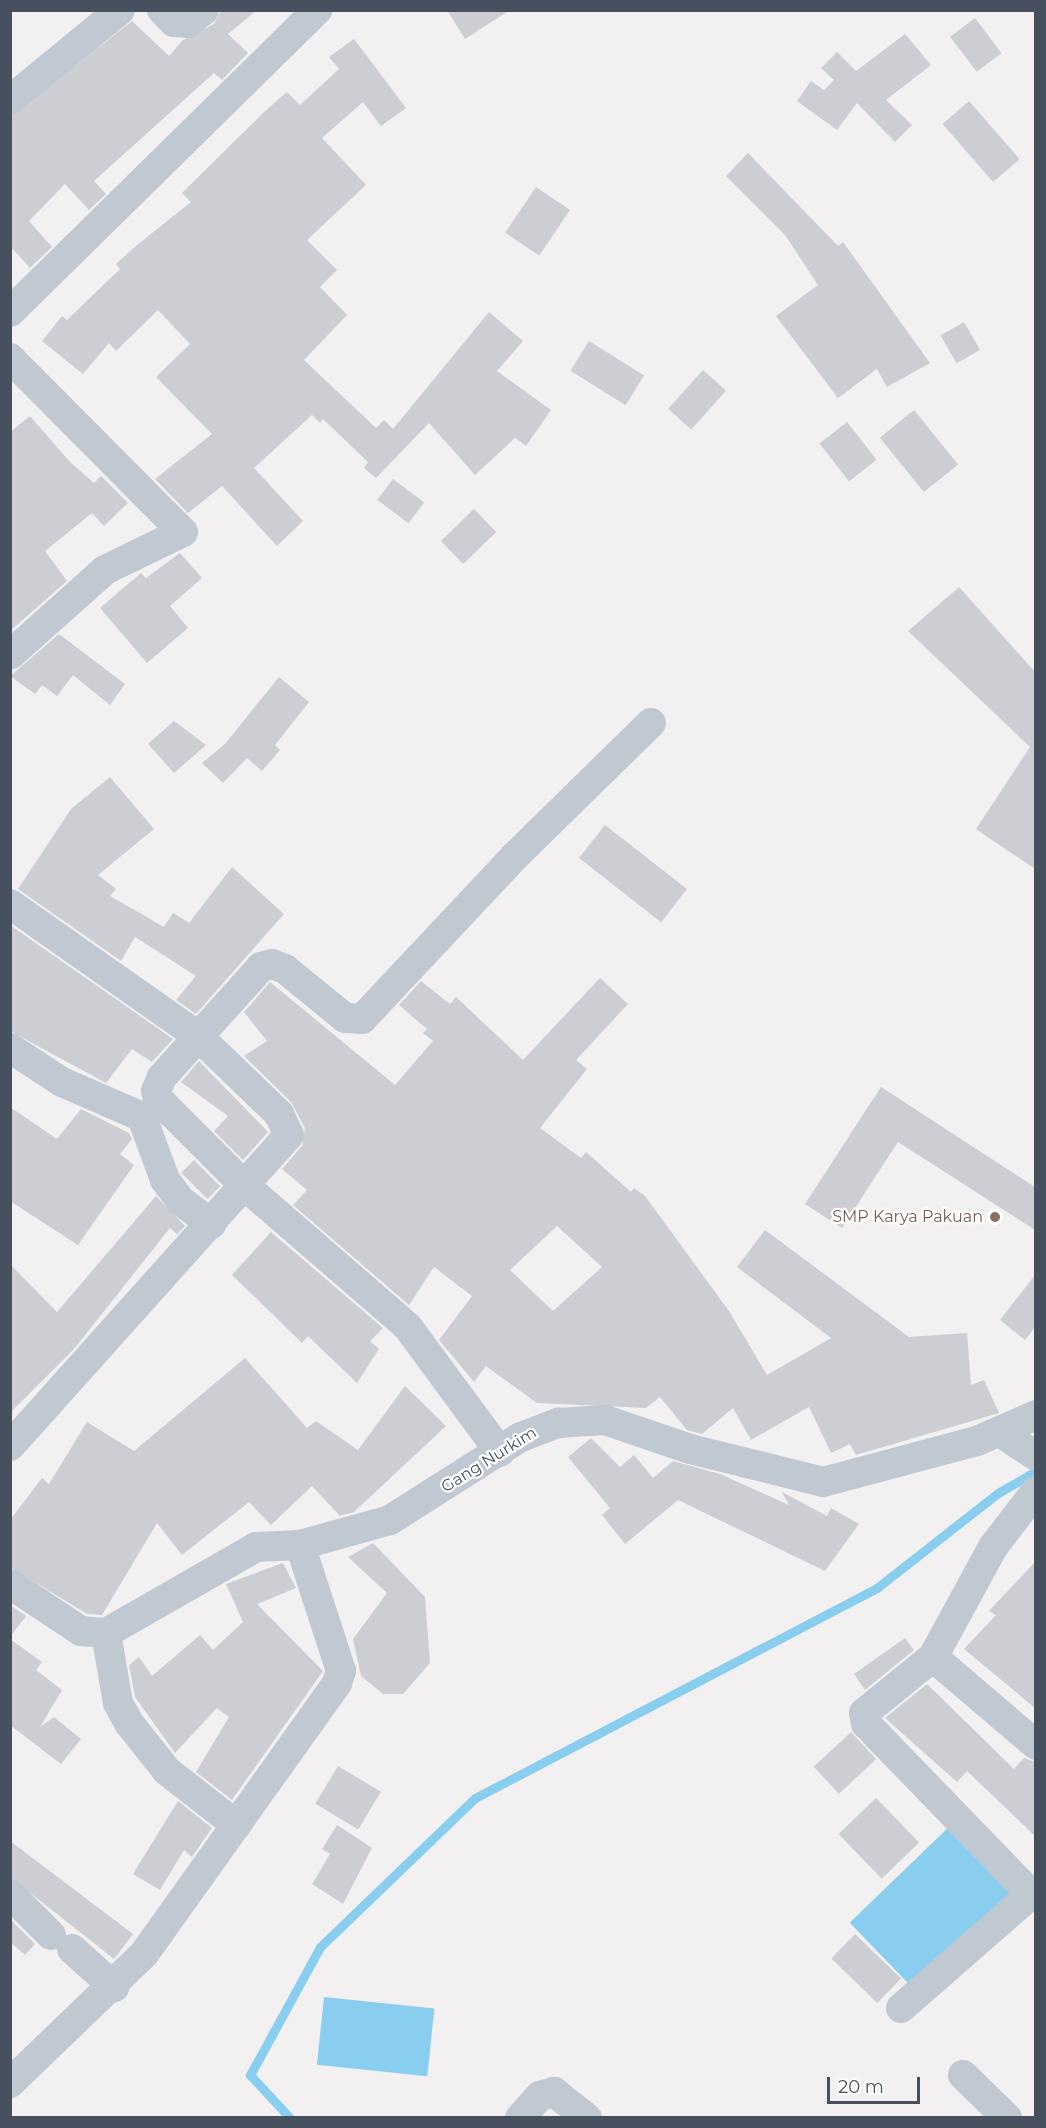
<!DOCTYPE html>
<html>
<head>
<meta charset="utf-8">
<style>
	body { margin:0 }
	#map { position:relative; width:1046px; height:2128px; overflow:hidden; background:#f2f0f0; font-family:Montserrat,sans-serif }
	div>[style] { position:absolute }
	.water>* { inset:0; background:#89ceef; transform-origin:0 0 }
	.stream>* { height:9px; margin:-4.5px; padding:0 4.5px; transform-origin:4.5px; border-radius:4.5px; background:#89ceef }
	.building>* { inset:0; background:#ccced4; transform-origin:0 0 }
	.minor>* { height:30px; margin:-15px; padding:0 15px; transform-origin:15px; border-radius:15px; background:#c0c8d2 }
	.dots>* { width:16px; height:16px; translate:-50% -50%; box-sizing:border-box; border:3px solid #fff; border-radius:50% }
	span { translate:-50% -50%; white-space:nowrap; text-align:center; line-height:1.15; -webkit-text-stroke:4.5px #fff; paint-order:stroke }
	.education-label { font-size:16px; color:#785e54 }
	.right { translate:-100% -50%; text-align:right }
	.street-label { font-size:16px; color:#47505e }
	.frame { position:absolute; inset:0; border:12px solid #47505e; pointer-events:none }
	.scale { position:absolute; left:827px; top:2077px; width:93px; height:27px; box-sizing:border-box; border:3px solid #47505e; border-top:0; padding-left:8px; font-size:18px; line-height:21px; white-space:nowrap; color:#47505e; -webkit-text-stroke:4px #fff; paint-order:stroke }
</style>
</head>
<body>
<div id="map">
	<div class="water">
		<div style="left:954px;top:1822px;width:98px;height:145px;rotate:46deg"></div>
		<div style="left:324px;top:1997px;width:111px;height:68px;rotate:6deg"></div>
	</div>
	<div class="stream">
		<div style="left:290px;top:2118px;width:59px;rotate:-132.9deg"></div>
		<div style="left:250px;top:2075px;width:146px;rotate:-61.3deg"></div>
		<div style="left:320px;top:1947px;width:215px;rotate:-43.9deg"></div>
		<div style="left:475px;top:1798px;width:455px;rotate:-27.6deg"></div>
		<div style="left:878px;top:1587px;width:152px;rotate:-38.1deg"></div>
		<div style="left:998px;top:1493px;width:44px;rotate:-30.1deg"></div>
	</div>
	<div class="building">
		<div style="clip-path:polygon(221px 10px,257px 10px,228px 34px,248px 53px,222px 80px,214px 73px,94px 181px,106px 194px,89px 210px,65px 184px,29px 221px,52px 247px,30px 268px,10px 246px,10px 117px,132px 21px,169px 56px,183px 40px,214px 24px)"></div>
		<div style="clip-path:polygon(447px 10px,510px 10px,465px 39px)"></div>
		<div style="left:975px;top:18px;width:44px;height:31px;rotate:53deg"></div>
		<div style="clip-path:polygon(905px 34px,931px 65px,886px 100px,912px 125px,895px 142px,857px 103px,837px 130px,797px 101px,811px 81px,824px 90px,834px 80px,821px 68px,837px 52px,856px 71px)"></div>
		<div style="clip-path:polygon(354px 39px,406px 108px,381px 126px,363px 102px,322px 138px,366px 185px,307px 240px,337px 270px,320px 287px,347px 315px,304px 360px,376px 428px,384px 420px,393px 429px,489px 312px,523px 341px,497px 371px,551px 410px,526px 446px,515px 438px,475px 475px,429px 423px,376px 478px,364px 468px,368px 462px,323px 419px,320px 423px,312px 415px,254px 468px,303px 521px,277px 546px,222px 486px,188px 513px,155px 479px,212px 434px,156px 377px,190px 344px,158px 310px,116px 351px,109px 343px,83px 374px,42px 341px,62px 316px,67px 320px,120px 269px,116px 264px,137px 245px,191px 202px,182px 193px,263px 113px,287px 92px,300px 105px,339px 69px,329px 57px)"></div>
		<div style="left:969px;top:101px;width:77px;height:35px;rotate:49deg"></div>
		<div style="clip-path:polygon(748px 153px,838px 246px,843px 242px,930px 363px,887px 387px,877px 369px,838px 398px,776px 316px,818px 285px,785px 235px,726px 176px)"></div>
		<div style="left:536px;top:187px;width:41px;height:55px;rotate:34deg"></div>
		<div style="left:964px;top:322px;width:32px;height:27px;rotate:60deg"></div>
		<div style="left:589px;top:341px;width:65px;height:35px;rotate:32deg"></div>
		<div style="left:703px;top:370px;width:31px;height:52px;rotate:42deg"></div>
		<div style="left:914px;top:410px;width:70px;height:44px;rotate:51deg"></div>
		<div style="clip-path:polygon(30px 416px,70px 462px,94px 483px,101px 476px,128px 503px,104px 526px,92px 513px,45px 551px,67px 581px,10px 631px,10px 432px)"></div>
		<div style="left:847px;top:422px;width:48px;height:35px;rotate:52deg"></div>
		<div style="left:393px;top:479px;width:39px;height:26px;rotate:37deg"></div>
		<div style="left:474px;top:509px;width:32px;height:46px;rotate:46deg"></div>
		<div style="clip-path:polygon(180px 553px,202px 578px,170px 606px,188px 628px,147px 663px,100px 608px,141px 573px,146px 578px)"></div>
		<div style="clip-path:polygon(959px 587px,1035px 672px,1035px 869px,976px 829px,1030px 747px,908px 631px)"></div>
		<div style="clip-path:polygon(59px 634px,125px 684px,110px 705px,73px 675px,57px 696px,42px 685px,35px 694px,10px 676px)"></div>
		<div style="clip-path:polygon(279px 677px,309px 702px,275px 745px,280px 750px,262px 771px,247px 758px,223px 783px,202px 763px,225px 744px)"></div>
		<div style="clip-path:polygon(174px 721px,206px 745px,174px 773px,148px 744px)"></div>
		<div style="clip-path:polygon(110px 777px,154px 829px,98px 875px,116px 889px,110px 896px,164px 927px,173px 913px,189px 923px,232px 867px,284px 914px,196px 1014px,176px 1000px,196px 976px,135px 937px,121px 961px,18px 889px,71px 809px)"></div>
		<div style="left:605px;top:825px;width:104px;height:42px;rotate:38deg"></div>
		<div style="clip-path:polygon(10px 925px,173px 1039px,152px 1062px,132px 1049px,106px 1083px,10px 1031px)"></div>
		<div style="clip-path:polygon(evenodd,600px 978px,628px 1004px,576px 1060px,587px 1069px,540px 1128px,581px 1158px,586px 1152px,631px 1192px,634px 1188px,645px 1196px,729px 1311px,767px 1375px,831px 1338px,737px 1267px,765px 1230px,909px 1337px,967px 1333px,971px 1385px,984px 1380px,999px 1413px,856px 1455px,850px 1444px,831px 1453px,809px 1407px,751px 1440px,733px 1408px,702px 1434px,687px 1430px,660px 1397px,646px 1408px,537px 1403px,486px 1366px,474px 1382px,439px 1340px,472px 1296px,434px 1267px,409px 1305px,293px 1205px,307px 1190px,282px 1169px,302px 1146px,305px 1128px,291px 1102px,244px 1056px,267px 1041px,244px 1012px,270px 982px,395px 1085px,433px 1041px,423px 1033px,427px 1029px,399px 1005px,421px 981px,450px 1004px,456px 997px,523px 1060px,600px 978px,557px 1226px,602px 1267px,553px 1311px,510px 1270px,557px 1226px)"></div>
		<div style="clip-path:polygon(199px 1061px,268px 1132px,243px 1160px,214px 1131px,228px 1116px,181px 1082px)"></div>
		<div style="clip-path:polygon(881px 1087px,1035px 1187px,1035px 1230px,898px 1142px,842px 1228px,805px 1204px)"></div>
		<div style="clip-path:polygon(10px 1107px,57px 1139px,81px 1109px,129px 1133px,132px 1139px,120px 1154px,134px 1165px,78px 1245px,10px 1201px)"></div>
		<div style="left:194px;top:1160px;width:37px;height:18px;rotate:45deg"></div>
		<div style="clip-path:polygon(156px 1196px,185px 1226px,177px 1234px,170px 1228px,74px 1349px,10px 1413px,10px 1264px,57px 1312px)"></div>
		<div style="clip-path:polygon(271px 1232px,383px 1328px,370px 1341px,379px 1349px,357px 1383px,308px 1336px,302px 1343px,232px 1275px)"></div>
		<div style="clip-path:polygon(1035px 1275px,1035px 1327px,1025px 1340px,1000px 1320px)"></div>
		<div style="clip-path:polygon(245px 1358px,307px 1428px,316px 1421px,358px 1450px,405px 1386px,446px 1426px,354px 1512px,340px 1516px,312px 1486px,271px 1525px,249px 1502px,182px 1555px,157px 1523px,102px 1615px,87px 1614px,10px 1567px,10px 1520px,42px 1478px,49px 1484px,87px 1422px,134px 1451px)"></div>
		<div style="clip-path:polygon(591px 1438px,620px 1467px,634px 1455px,653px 1478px,673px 1461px,720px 1474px,789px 1505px,782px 1492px,827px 1516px,831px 1508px,859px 1524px,825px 1571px,678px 1500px,625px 1544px,602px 1515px,610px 1508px,568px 1457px)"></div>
		<div style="clip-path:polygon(373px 1543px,425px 1597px,430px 1663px,403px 1694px,383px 1694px,361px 1676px,353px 1639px,387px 1593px,348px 1557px)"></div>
		<div style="clip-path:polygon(1035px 1562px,1035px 1708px,964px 1649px,996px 1615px,989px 1611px)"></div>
		<div style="clip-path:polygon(283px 1563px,296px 1588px,257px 1604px,323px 1671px,232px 1800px,196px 1772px,229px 1717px,217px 1708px,175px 1753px,135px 1697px,129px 1665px,139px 1657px,152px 1676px,200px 1635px,213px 1650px,243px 1622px,226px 1584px)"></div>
		<div style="clip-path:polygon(10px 1605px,26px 1616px,10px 1637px)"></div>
		<div style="clip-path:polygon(905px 1638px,914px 1650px,865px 1690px,854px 1674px)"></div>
		<div style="clip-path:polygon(10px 1639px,42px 1662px,36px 1670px,62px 1690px,40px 1727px,54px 1717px,81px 1739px,61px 1764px,10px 1725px)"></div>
		<div style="clip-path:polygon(927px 1684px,1014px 1769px,1024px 1758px,1035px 1762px,1035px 1836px,967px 1771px,957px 1782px,885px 1718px)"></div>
		<div style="left:851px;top:1732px;width:37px;height:51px;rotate:47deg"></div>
		<div style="left:338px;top:1766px;width:50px;height:44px;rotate:31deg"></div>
		<div style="left:876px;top:1798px;width:62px;height:52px;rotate:46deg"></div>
		<div style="clip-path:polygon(178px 1801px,212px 1828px,192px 1857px,184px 1850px,160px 1890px,133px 1874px)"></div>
		<div style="clip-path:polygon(337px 1825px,372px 1848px,343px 1904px,312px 1884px,330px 1854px,322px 1849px)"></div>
		<div style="clip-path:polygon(10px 1841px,133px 1934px,114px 1959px,10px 1877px)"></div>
		<div style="clip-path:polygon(10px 1919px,35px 1944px,25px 1955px,10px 1942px)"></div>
		<div style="left:855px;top:1934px;width:64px;height:34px;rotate:44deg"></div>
	</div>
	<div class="minor">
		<div style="left:162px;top:10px;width:17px;rotate:45deg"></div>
		<div style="left:174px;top:22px;width:13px;rotate:4deg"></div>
		<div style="left:187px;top:23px;width:21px;rotate:-37deg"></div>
		<div style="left:10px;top:100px;width:142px;rotate:-39.3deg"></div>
		<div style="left:10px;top:312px;width:431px;rotate:-44.5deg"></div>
		<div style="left:10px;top:358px;width:245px;rotate:45.2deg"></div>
		<div style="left:183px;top:532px;width:87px;rotate:154deg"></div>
		<div style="left:105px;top:570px;width:127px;rotate:138.2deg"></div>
		<div style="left:10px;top:904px;width:231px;rotate:35.1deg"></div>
		<div style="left:199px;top:1037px;width:111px;rotate:43.9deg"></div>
		<div style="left:279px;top:1114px;width:23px;rotate:65deg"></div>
		<div style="left:289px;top:1135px;width:418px;rotate:131.9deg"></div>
		<div style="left:10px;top:1048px;width:62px;rotate:33.2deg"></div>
		<div style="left:62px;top:1082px;width:87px;rotate:23.6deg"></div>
		<div style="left:142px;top:1117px;width:67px;rotate:69.9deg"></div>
		<div style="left:165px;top:1180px;width:26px;rotate:53deg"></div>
		<div style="left:181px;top:1201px;width:38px;rotate:37deg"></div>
		<div style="left:1000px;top:1432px;width:43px;rotate:33.7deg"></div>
		<div style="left:500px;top:1452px;width:155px;rotate:-126.4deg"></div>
		<div style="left:408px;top:1327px;width:216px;rotate:-139.1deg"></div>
		<div style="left:245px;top:1186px;width:123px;rotate:-135deg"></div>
		<div style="left:158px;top:1099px;width:8px;rotate:-104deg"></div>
		<div style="left:156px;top:1091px;width:15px;rotate:-67deg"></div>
		<div style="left:162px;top:1077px;width:148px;rotate:-48deg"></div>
		<div style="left:261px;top:967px;width:11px;rotate:-15deg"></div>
		<div style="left:272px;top:964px;width:14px;rotate:21deg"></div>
		<div style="left:285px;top:969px;width:77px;rotate:39.2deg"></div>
		<div style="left:345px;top:1018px;width:17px;rotate:3deg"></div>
		<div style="left:362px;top:1019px;width:221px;rotate:-46.8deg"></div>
		<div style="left:513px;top:858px;width:193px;rotate:-44.4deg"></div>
		<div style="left:10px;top:1584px;width:85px;rotate:33.5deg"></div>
		<div style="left:81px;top:1631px;width:25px;rotate:5deg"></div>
		<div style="left:106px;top:1633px;width:173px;rotate:-29.8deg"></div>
		<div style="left:256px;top:1547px;width:44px;rotate:-2.6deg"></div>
		<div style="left:300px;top:1545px;width:93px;rotate:-15.5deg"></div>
		<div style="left:390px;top:1520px;width:155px;rotate:-32.4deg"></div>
		<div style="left:521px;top:1437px;width:40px;rotate:-21deg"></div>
		<div style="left:558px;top:1423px;width:47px;rotate:-3.7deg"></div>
		<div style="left:605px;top:1420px;width:90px;rotate:18.8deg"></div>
		<div style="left:690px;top:1449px;width:137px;rotate:13.9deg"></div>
		<div style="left:823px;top:1482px;width:159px;rotate:-14.9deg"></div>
		<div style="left:977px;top:1441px;width:64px;rotate:-23.8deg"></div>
		<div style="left:106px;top:1633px;width:71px;rotate:80.3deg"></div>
		<div style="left:118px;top:1703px;width:23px;rotate:61deg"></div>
		<div style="left:129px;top:1723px;width:61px;rotate:51.6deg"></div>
		<div style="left:167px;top:1771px;width:88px;rotate:38deg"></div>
		<div style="left:933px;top:1657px;width:135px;rotate:40.5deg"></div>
		<div style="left:10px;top:1894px;width:58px;rotate:45deg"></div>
		<div style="left:1031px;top:1894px;width:237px;rotate:-134.1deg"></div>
		<div style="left:866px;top:1724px;width:11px;rotate:-100deg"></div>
		<div style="left:864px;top:1713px;width:89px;rotate:-39.1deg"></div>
		<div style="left:933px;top:1657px;width:125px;rotate:-61.4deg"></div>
		<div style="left:993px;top:1547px;width:71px;rotate:-52.5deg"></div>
		<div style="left:72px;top:1949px;width:57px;rotate:42.1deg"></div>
		<div style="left:901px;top:2008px;width:179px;rotate:-41.2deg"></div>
		<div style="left:963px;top:2075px;width:62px;rotate:44.3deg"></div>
		<div style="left:10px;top:2083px;width:186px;rotate:-43.9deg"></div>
		<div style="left:144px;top:1954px;width:333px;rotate:-54.5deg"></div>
		<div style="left:337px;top:1683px;width:13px;rotate:-72deg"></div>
		<div style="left:341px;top:1671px;width:133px;rotate:-108deg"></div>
		<div style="left:520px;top:2118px;width:30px;rotate:-48deg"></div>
		<div style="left:540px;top:2096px;width:15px;rotate:-16deg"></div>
		<div style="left:554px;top:2092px;width:42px;rotate:38.2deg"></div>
	</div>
	<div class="dots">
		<div style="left:995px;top:1217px;background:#8d6e63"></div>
	</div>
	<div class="education-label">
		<span class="right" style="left:983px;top:1217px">SMP Karya Pakuan</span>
	</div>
	<div class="street-label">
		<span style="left:489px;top:1460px;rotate:-32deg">Gang Nurkim</span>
	</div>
	<div class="frame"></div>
	<div class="scale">20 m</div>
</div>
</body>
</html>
